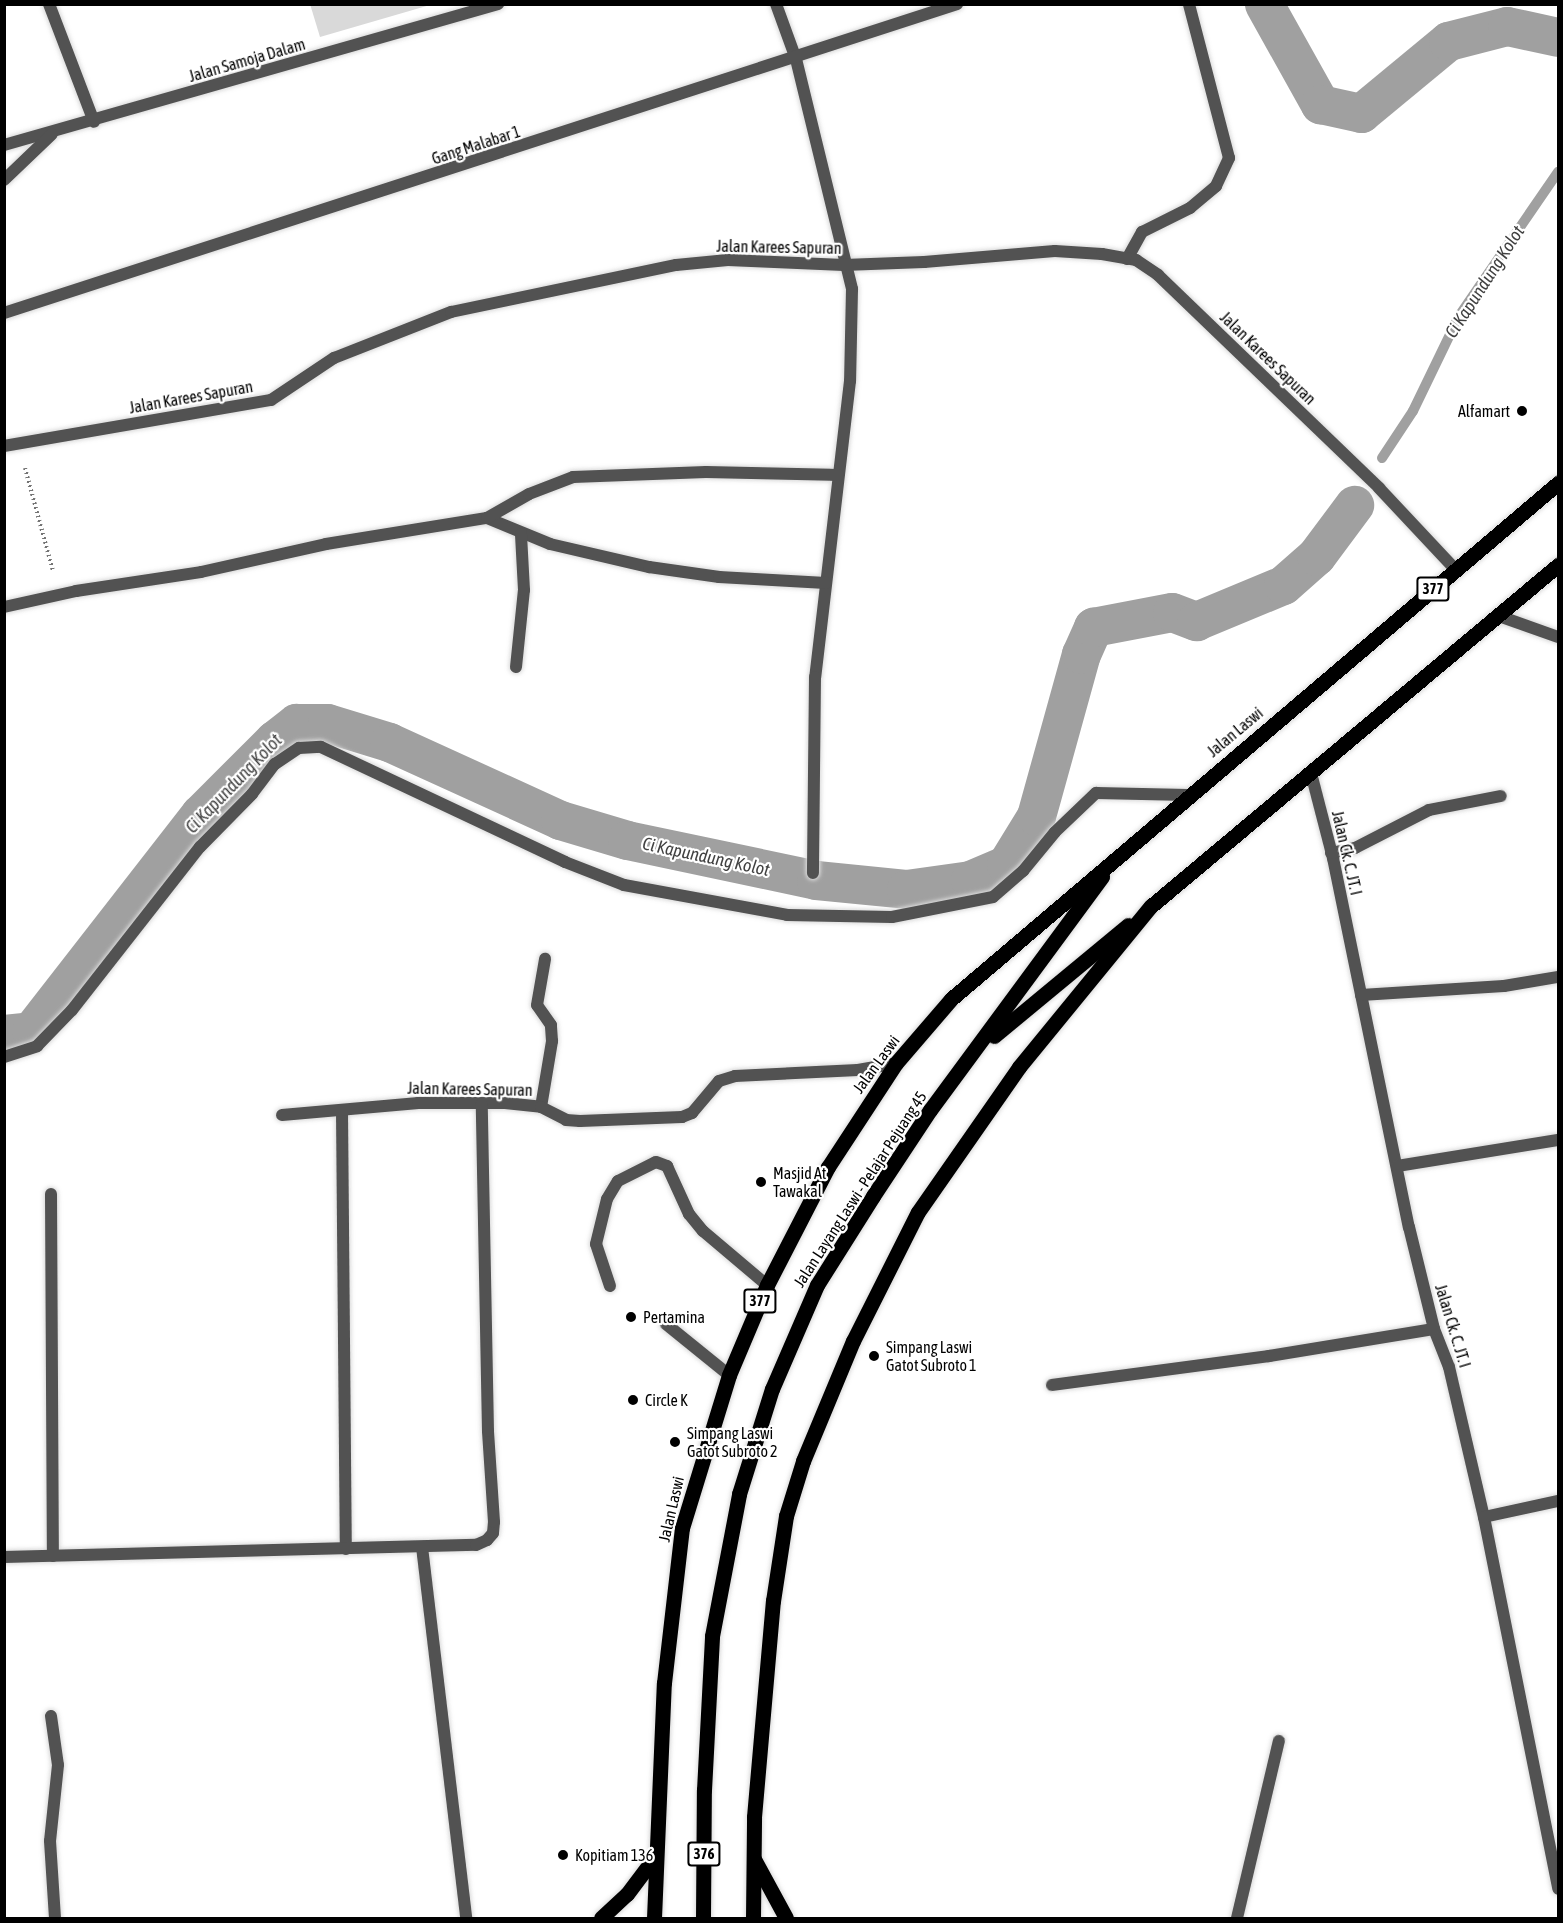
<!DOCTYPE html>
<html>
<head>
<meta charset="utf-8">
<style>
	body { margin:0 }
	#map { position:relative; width:1563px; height:1923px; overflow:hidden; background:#fff; font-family:"Asap Condensed",sans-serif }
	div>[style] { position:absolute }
	.green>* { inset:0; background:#d9d9d9 }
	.stream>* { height:10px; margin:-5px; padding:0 5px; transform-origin:5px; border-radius:5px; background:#a0a0a0 }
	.canal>* { height:39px; margin:-19.5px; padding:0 19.5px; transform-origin:19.5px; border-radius:19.5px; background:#a0a0a0 }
	.path>* { height:4px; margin-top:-2px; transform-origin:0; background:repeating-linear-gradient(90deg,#747474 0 1.5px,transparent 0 4.5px) }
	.roads { filter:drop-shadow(0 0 2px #dbdbdb) drop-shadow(0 0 2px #dbdbdb) }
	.service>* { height:12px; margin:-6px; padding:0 6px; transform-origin:6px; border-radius:6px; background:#525252 }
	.minor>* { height:12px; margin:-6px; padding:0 6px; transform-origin:6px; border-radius:6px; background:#525252 }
	.primary>* { height:15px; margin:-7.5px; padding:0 7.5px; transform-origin:7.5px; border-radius:7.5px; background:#000 }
	.dots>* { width:16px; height:16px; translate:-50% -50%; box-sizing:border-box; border:3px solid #fff; border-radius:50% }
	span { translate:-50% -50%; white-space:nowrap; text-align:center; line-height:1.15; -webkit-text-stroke:4.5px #fff; paint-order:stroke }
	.shield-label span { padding:2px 4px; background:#fff; border:2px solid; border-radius:4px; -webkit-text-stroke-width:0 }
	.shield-label { font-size:15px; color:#000; font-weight:700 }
	.street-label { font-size:16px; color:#000 }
	.poi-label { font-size:16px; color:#000 }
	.right { translate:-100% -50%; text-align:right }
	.left { translate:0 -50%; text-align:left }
	.water-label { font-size:18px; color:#414141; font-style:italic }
	.frame { position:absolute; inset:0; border:6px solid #000; pointer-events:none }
</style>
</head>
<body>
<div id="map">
	<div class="green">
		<div style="clip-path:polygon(310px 4px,430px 4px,430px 5px,320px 37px)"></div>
	</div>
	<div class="stream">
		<div style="left:1382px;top:458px;width:56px;rotate:-56.6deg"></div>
		<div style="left:1413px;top:411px;width:106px;rotate:-64.2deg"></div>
		<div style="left:1459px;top:316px;width:175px;rotate:-55.5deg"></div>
	</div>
	<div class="canal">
		<div style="left:1264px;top:4px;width:115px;rotate:60.8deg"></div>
		<div style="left:1320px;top:104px;width:42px;rotate:12.4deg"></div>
		<div style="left:1361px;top:113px;width:113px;rotate:-39.6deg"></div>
		<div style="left:1448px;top:41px;width:61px;rotate:-14.3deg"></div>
		<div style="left:1507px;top:26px;width:52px;rotate:12.2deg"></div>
		<div style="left:4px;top:1034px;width:27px;rotate:-6deg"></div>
		<div style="left:31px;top:1031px;width:275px;rotate:-52.1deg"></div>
		<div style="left:200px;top:814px;width:105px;rotate:-45deg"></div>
		<div style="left:274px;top:740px;width:28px;rotate:-38deg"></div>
		<div style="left:296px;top:723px;width:31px"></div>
		<div style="left:327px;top:723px;width:65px;rotate:17deg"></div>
		<div style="left:389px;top:742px;width:188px;rotate:24.5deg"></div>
		<div style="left:560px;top:820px;width:70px;rotate:16.6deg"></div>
		<div style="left:627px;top:840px;width:193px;rotate:11.9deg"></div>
		<div style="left:816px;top:880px;width:90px;rotate:5.7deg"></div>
		<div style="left:906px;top:889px;width:65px;rotate:-8deg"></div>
		<div style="left:970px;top:880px;width:39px;rotate:-23deg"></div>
		<div style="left:1006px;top:865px;width:57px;rotate:-58.5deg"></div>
		<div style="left:1036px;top:816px;width:168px;rotate:-74.5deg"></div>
		<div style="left:1081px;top:654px;width:30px;rotate:-66deg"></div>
		<div style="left:1093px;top:627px;width:80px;rotate:-10.8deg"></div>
		<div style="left:1172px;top:612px;width:26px;rotate:21deg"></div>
		<div style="left:1196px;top:621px;width:94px;rotate:-22.5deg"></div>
		<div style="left:1283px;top:585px;width:44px;rotate:-41.3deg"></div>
		<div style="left:1316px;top:556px;width:64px;rotate:-53.3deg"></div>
	</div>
	<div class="path">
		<div style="left:25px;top:468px;width:107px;rotate:74.8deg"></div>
	</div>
	<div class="roads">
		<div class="service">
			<div style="left:610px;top:1286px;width:44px;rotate:-108.4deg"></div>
			<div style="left:596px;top:1244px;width:46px;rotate:-76.3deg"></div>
			<div style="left:607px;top:1199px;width:21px;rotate:-59deg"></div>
			<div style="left:618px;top:1181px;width:42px;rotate:-26.6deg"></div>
			<div style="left:656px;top:1162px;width:12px;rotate:20deg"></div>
			<div style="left:667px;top:1166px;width:53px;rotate:65.4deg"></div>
			<div style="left:689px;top:1214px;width:22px;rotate:51deg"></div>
			<div style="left:703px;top:1231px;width:84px;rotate:40.2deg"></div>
			<div style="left:666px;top:1324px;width:81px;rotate:39deg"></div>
		</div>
		<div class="minor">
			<div style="left:49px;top:4px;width:126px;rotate:69.1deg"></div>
			<div style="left:776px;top:4px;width:59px;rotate:70deg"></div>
			<div style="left:796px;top:59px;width:237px;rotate:76.3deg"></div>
			<div style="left:852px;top:289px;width:92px;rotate:91.2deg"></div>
			<div style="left:850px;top:381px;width:298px;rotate:96.7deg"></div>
			<div style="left:815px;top:677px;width:196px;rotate:90.6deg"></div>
			<div style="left:4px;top:145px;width:514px;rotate:-15.93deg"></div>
			<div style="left:4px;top:180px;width:66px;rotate:-43.8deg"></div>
			<div style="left:1127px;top:259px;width:31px;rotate:-61deg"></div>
			<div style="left:1142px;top:232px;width:54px;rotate:-26.6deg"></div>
			<div style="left:1190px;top:208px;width:34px;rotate:-40deg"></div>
			<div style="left:1216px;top:186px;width:31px;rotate:-65deg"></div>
			<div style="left:1229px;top:158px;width:159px;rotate:-104.6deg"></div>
			<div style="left:4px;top:313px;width:1002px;rotate:-17.96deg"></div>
			<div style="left:4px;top:446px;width:271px;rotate:-9.8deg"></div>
			<div style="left:271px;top:400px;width:76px;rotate:-33.7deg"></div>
			<div style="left:334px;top:358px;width:126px;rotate:-21.5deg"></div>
			<div style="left:451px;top:312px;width:230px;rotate:-11.8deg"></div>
			<div style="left:676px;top:265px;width:52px;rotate:-5.5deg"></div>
			<div style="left:728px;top:260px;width:116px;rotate:2.5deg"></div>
			<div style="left:844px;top:265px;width:80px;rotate:-2.1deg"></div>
			<div style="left:924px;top:262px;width:131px;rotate:-4.8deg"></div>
			<div style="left:1055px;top:251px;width:47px;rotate:3.7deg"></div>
			<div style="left:1102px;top:254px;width:35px;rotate:10deg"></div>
			<div style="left:1136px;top:260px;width:27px;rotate:34deg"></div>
			<div style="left:1158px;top:275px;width:307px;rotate:43.9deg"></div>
			<div style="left:1379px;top:488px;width:112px;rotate:46.8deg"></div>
			<div style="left:487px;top:518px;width:68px;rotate:22.4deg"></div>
			<div style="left:550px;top:544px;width:102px;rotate:13.1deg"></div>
			<div style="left:649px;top:567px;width:71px;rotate:8.1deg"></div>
			<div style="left:719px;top:577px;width:107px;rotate:3.2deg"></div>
			<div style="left:4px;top:607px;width:74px;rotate:-12.5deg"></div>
			<div style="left:76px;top:591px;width:126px;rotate:-8.6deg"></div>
			<div style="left:201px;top:572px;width:128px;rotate:-12.6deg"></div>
			<div style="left:326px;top:544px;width:163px;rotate:-9.2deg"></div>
			<div style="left:487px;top:518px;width:48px;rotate:-29.7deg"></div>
			<div style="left:529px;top:494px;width:47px;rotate:-21.1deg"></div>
			<div style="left:573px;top:477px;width:133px;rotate:-2.2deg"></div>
			<div style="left:706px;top:472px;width:132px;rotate:1.3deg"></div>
			<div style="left:1499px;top:616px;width:63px;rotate:19.6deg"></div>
			<div style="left:516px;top:667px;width:77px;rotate:-84.1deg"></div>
			<div style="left:524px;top:590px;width:56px;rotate:-93.1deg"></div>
			<div style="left:1311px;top:773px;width:88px;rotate:75.5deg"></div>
			<div style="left:1333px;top:858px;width:377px;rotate:78.4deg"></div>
			<div style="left:1409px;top:1227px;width:105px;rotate:76.2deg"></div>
			<div style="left:1434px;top:1329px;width:41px;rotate:68.5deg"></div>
			<div style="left:1449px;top:1367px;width:154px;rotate:76.9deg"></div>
			<div style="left:1484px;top:1517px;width:379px;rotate:78.7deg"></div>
			<div style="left:1331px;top:853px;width:25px;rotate:-12deg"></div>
			<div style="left:1355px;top:848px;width:83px;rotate:-27.2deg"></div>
			<div style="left:1429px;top:810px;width:73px;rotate:-11deg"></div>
			<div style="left:1361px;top:995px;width:143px;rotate:-3.6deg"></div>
			<div style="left:1504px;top:986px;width:55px;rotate:-9.5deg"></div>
			<div style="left:4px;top:1057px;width:35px;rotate:-18deg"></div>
			<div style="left:37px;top:1046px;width:50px;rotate:-45.8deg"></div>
			<div style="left:72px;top:1010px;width:207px;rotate:-51.9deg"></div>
			<div style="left:200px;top:847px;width:74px;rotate:-45.5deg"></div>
			<div style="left:252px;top:794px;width:38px;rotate:-53deg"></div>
			<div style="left:275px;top:764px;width:29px;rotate:-34deg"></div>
			<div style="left:299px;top:748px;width:22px;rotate:-3deg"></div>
			<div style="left:321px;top:747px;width:270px;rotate:25.2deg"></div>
			<div style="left:565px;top:862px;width:63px;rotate:21.3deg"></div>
			<div style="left:624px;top:885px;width:166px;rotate:10.4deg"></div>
			<div style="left:787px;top:915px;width:105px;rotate:1.1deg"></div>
			<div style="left:892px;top:917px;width:103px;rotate:-11.2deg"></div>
			<div style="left:993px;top:897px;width:40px;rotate:-41deg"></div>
			<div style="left:1023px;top:871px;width:50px;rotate:-50.6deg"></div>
			<div style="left:1055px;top:832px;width:57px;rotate:-43.6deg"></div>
			<div style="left:1096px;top:793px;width:92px;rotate:1.2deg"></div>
			<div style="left:541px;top:1107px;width:67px;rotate:-80.5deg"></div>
			<div style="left:552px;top:1041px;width:16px;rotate:-94deg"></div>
			<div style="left:551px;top:1025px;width:24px;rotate:-125deg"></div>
			<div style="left:537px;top:1005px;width:47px;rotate:-80.1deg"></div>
			<div style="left:342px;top:1111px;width:438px;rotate:89.5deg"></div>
			<div style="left:282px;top:1115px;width:137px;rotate:-5deg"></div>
			<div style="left:418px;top:1103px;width:87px"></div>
			<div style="left:505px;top:1103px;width:36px;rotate:6deg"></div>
			<div style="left:541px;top:1107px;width:28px;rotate:27deg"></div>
			<div style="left:566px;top:1120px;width:14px;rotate:4deg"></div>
			<div style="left:580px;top:1121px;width:102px;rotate:-2.2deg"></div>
			<div style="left:682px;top:1117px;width:11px;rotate:-22deg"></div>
			<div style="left:692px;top:1113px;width:42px;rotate:-49.8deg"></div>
			<div style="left:719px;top:1081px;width:17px;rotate:-17deg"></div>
			<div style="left:735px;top:1076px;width:123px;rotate:-2.8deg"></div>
			<div style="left:858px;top:1070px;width:39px;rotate:-10deg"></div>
			<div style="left:1397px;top:1166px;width:163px;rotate:-9.2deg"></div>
			<div style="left:51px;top:1194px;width:362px;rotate:89.7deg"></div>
			<div style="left:1052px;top:1385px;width:219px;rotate:-7.6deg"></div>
			<div style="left:1269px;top:1356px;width:167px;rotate:-9.3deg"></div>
			<div style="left:1484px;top:1517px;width:76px;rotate:-12.2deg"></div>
			<div style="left:422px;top:1547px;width:374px;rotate:83.2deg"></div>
			<div style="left:4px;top:1557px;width:472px;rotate:-1.5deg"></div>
			<div style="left:476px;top:1545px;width:12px;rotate:-24deg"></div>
			<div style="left:487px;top:1540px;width:9px;rotate:-49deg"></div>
			<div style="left:493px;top:1533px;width:11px;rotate:-85deg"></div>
			<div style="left:494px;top:1522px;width:91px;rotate:-93.8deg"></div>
			<div style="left:488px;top:1431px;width:327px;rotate:-91.1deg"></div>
			<div style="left:51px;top:1716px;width:49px;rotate:81.9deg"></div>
			<div style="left:58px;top:1765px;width:76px;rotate:96deg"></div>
			<div style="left:50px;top:1841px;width:77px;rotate:86.3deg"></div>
			<div style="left:1237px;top:1918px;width:182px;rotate:-76.7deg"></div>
		</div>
		<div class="primary">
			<div style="left:994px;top:1036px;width:174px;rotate:-39.6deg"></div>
			<div style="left:754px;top:1859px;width:67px;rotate:61.5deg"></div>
			<div style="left:601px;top:1918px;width:35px;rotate:-43deg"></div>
			<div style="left:627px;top:1894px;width:45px;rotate:-53.1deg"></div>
			<div style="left:654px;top:1918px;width:235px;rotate:-87.6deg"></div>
			<div style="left:664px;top:1683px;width:156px;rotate:-83.4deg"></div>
			<div style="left:682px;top:1528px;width:160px;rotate:-72.9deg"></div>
			<div style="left:729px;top:1375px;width:98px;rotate:-67.1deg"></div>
			<div style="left:767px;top:1285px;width:133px;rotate:-62.7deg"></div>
			<div style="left:828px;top:1167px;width:124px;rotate:-56.8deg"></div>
			<div style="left:896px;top:1063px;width:84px;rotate:-49.3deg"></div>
			<div style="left:951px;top:999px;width:797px;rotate:-40.37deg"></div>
			<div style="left:703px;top:1918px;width:128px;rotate:-89.6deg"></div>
			<div style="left:704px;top:1790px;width:154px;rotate:-87deg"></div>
			<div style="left:712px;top:1636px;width:145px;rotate:-79.2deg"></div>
			<div style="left:739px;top:1494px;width:110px;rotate:-72.6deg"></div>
			<div style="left:772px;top:1389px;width:113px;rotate:-66.6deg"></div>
			<div style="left:817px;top:1285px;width:105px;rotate:-57.8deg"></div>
			<div style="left:873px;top:1196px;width:103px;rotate:-56.5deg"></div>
			<div style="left:930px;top:1110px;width:290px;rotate:-53.6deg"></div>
			<div style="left:753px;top:1918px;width:101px;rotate:-89.4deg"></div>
			<div style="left:754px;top:1817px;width:217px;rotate:-85deg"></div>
			<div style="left:773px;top:1601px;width:86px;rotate:-81.3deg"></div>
			<div style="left:786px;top:1516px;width:58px;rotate:-72.8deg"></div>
			<div style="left:803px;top:1461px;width:130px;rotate:-67.4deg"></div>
			<div style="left:853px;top:1341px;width:144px;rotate:-63.3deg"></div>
			<div style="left:918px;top:1212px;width:177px;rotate:-55.1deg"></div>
			<div style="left:1019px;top:1067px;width:208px;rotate:-50.7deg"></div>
			<div style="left:1151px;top:906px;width:531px;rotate:-39.96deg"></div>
		</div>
	</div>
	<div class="dots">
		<div style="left:1522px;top:411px;background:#000"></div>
		<div style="left:761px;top:1182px;background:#000"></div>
		<div style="left:631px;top:1317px;background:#000"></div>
		<div style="left:874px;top:1356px;background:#000"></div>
		<div style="left:633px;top:1400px;background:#000"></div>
		<div style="left:675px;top:1442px;background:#000"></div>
		<div style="left:563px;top:1855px;background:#000"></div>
	</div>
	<div class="shield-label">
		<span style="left:1433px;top:589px">377</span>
		<span style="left:760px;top:1301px">377</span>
		<span style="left:704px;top:1854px">376</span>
	</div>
	<div class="street-label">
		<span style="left:247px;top:60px;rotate:-16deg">Jalan Samoja Dalam</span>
		<span style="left:476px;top:145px;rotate:-18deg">Gang Malabar 1</span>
		<span style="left:779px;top:247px;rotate:1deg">Jalan Karees Sapuran</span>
		<span style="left:1268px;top:358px;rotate:44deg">Jalan Karees Sapuran</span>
		<span style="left:191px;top:397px;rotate:-10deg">Jalan Karees Sapuran</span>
		<span style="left:1235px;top:732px;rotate:-40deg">Jalan Laswi</span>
		<span style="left:1347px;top:853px;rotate:77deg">Jalan Ck. C. JT. I</span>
		<span style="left:876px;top:1064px;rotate:-54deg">Jalan Laswi</span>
		<span style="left:470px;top:1089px;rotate:1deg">Jalan Karees Sapuran</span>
		<span style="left:860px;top:1189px;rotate:-57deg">Jalan Layang Laswi - Pelajar Pejuang 45</span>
		<span style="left:1453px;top:1326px;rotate:73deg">Jalan Ck. C. JT. I</span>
		<span style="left:671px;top:1509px;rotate:-77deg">Jalan Laswi</span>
	</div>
	<div class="poi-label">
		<span class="right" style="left:1510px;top:411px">Alfamart</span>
		<span class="left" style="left:773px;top:1182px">Masjid At<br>Tawakal</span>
		<span class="left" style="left:643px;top:1317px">Pertamina</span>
		<span class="left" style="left:886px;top:1356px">Simpang Laswi<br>Gatot Subroto 1</span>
		<span class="left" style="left:645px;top:1400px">Circle K</span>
		<span class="left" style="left:687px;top:1442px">Simpang Laswi<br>Gatot Subroto 2</span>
		<span class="left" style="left:575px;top:1855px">Kopitiam 136</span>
	</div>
	<div class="water-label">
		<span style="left:1485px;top:282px;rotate:-57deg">Ci Kapundung Kolot</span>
		<span style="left:234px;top:784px;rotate:-46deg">Ci Kapundung Kolot</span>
		<span style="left:706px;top:857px;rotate:12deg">Ci Kapundung Kolot</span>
	</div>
	<div class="frame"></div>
</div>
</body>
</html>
